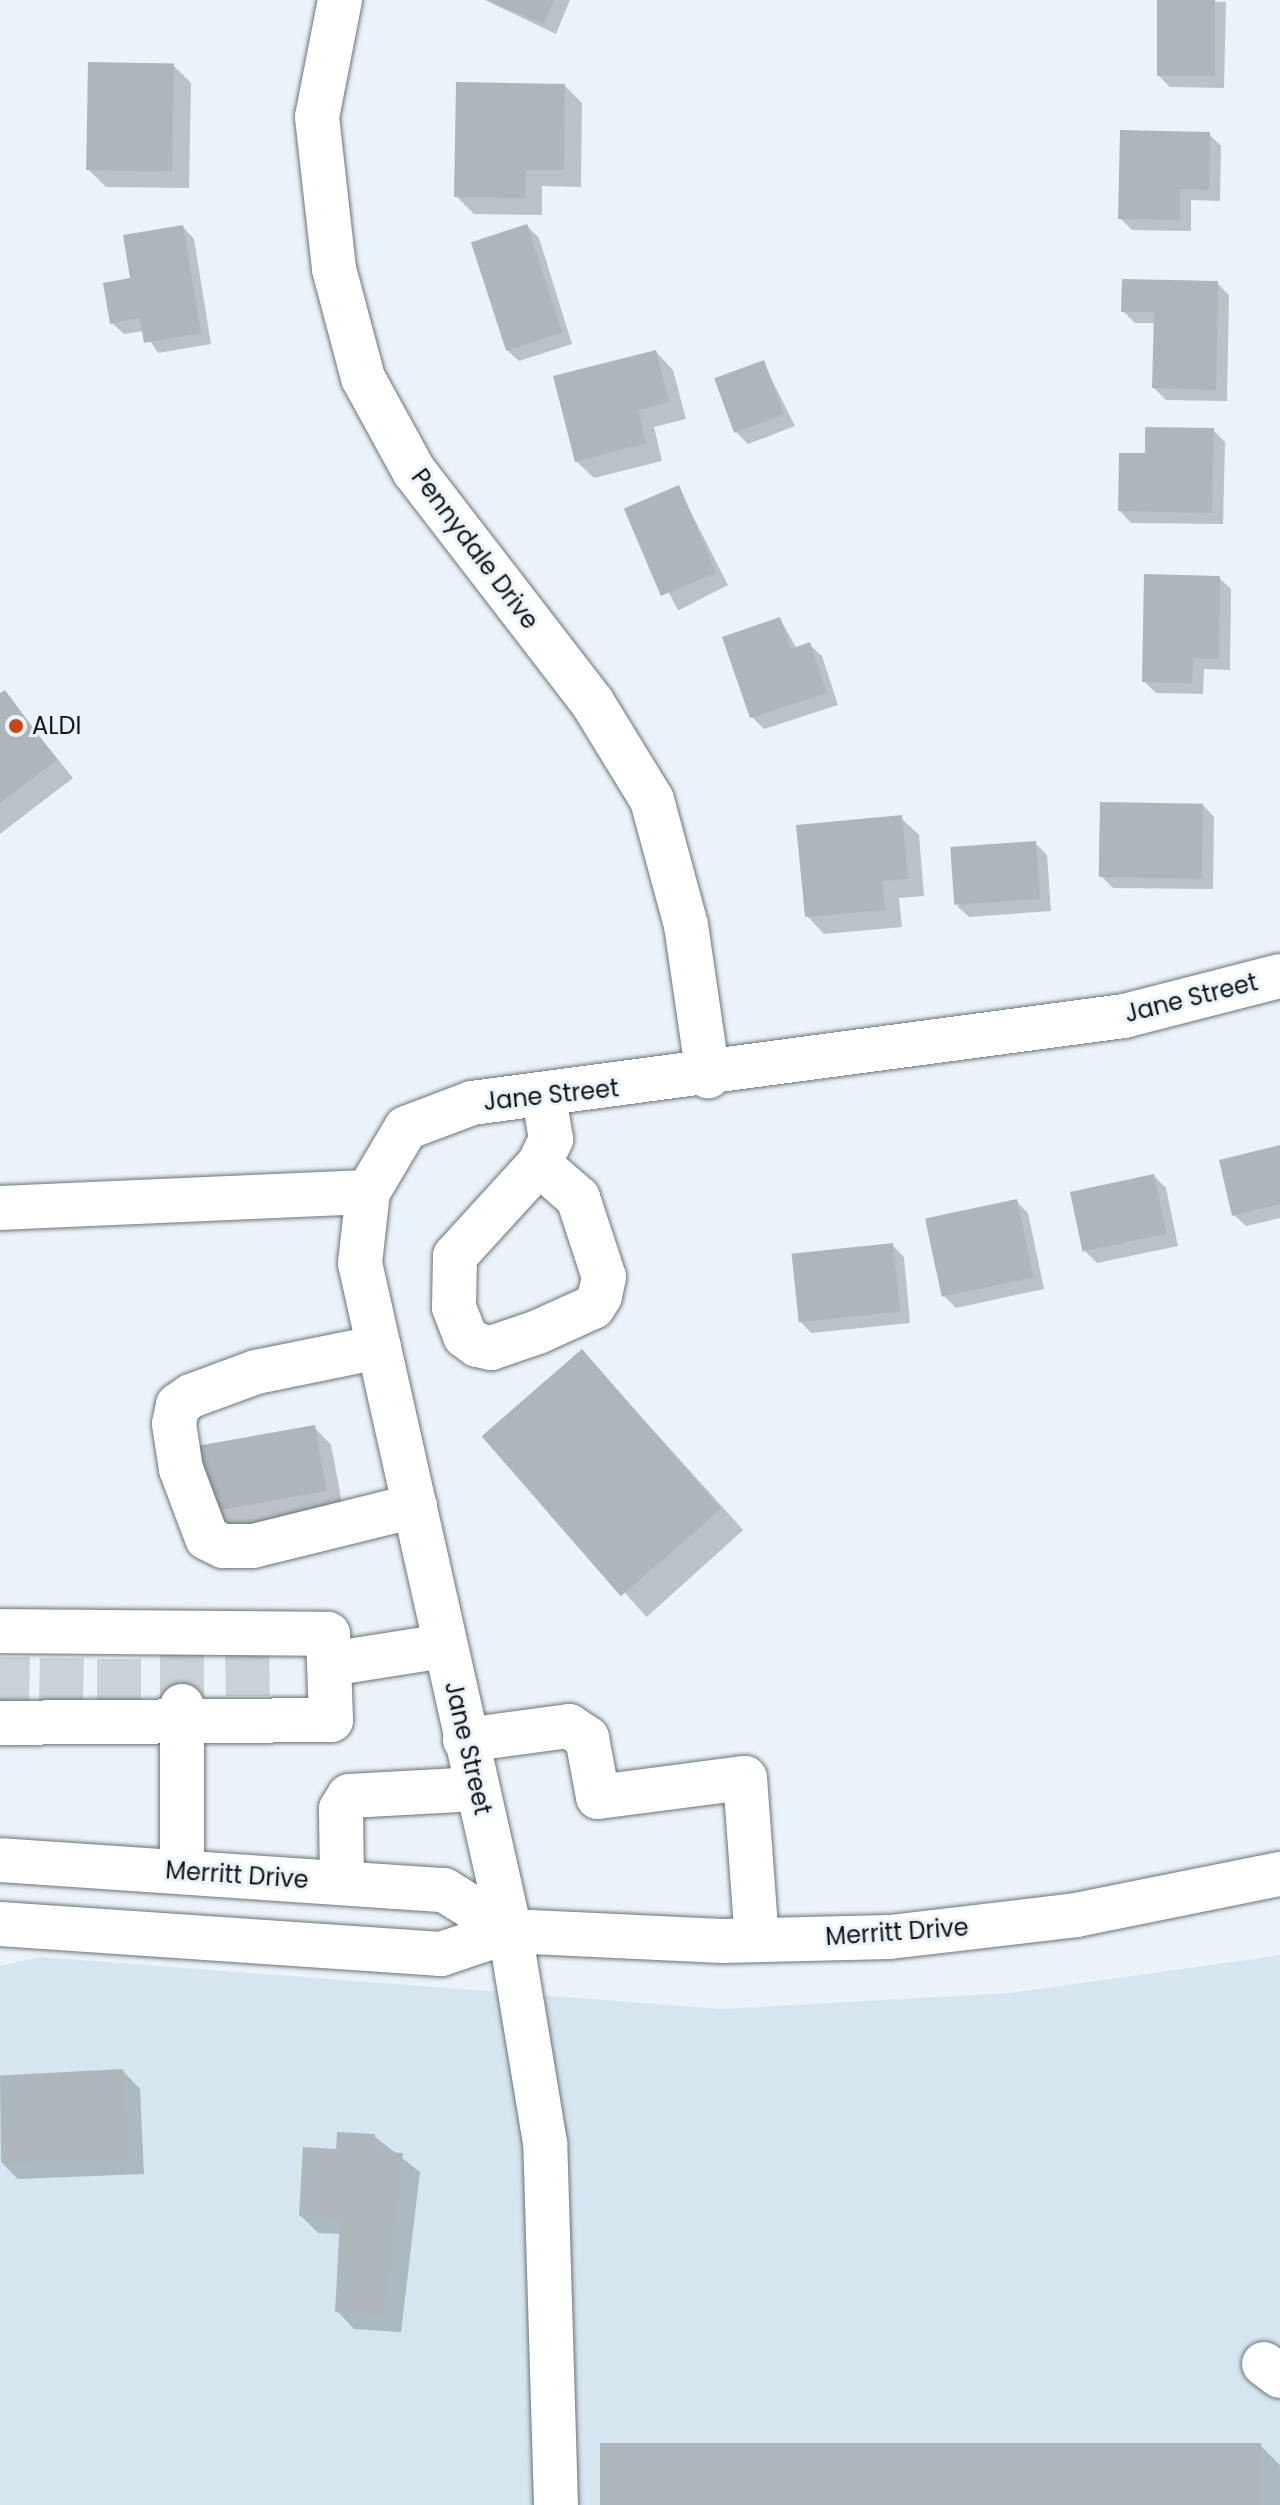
<!DOCTYPE html>
<html>
<head>
<meta charset="utf-8">
<style>
	body { margin:0 }
	#map { position:relative; width:1280px; height:2505px; overflow:hidden; background:#eaf3f9; font-family:Poppins,sans-serif }
	div>[style] { position:absolute }
	.built>* { inset:0; background:#d5e6f0 }
	.shadow>* { inset:0; background:#0003; transform-origin:0 0 }
	.building>* { inset:0; background:#adb6bb; transform-origin:0 0 }
	.minor-tunnel>* { height:44px; margin-top:-22px; transform-origin:0; background:repeating-linear-gradient(90deg,#c9d2d7 0 44px,transparent 0 66px) }
	.roads { filter:drop-shadow(0 0 2px #6b7378) drop-shadow(0 0 2px #6b7378) }
	.minor>* { height:44px; margin:-22px; padding:0 22px; transform-origin:22px; border-radius:22px; background:#fff }
	.major>* { height:44px; margin:-22px; padding:0 22px; transform-origin:22px; border-radius:22px; background:#fff }
	.dots>* { width:22px; height:22px; translate:-50% -50%; box-sizing:border-box; border:4px solid #eaf3f9; border-radius:50% }
	span { translate:-50% -50%; white-space:nowrap; text-align:center; line-height:1.15; -webkit-text-stroke:6px #eaf3f9; paint-order:stroke }
	.street-label { font-size:24px; color:#111416 }
	.poi-label { font-size:24px; color:#111416 }
	.left { translate:0 -50%; text-align:left }
</style>
</head>
<body>
<div id="map">
	<div class="built">
		<div style="clip-path:polygon(1280px 1955px,1280px 2505px,0 2505px,0 1966px,41px 1957px,722px 2009px,1010px 1993px)"></div>
	</div>
	<div class="shadow">
		<div style="clip-path:polygon(485px 0,570px 0,556px 34px)"></div>
		<div style="clip-path:polygon(1159px 0,1226px 2px,1224px 88px,1170px 87px,1158px 75px)"></div>
		<div style="clip-path:polygon(173px 65px,191px 83px,189px 188px,106px 187px,88px 169px)"></div>
		<div style="clip-path:polygon(565px 86px,582px 103px,581px 187px,542px 186px,542px 215px,474px 214px,456px 196px)"></div>
		<div style="clip-path:polygon(1209px 134px,1221px 146px,1220px 201px,1191px 200px,1191px 231px,1132px 230px,1120px 218px)"></div>
		<div style="clip-path:polygon(527px 226px,539px 238px,572px 344px,519px 361px,507px 350px)"></div>
		<div style="clip-path:polygon(183px 227px,194px 239px,211px 344px,158px 353px,144px 331px,124px 334px,112px 323px,133px 280px)"></div>
		<div style="clip-path:polygon(1217px 283px,1229px 295px,1227px 401px,1166px 400px,1154px 388px,1156px 323px,1135px 323px,1123px 311px)"></div>
		<div style="clip-path:polygon(656px 352px,673px 370px,686px 419px,654px 427px,662px 461px,594px 478px,576px 461px)"></div>
		<div style="clip-path:polygon(763px 362px,795px 426px,748px 444px,736px 432px)"></div>
		<div style="clip-path:polygon(1213px 430px,1225px 442px,1223px 524px,1131px 523px,1120px 511px,1147px 455px)"></div>
		<div style="left:678px;top:487px;width:110px;height:56px;rotate:63deg"></div>
		<div style="clip-path:polygon(1219px 578px,1231px 589px,1230px 670px,1204px 669px,1203px 694px,1156px 693px,1144px 681px)"></div>
		<div style="clip-path:polygon(780px 619px,797px 649px,810px 645px,822px 656px,838px 705px,764px 729px,752px 717px)"></div>
		<div style="clip-path:polygon(4px 692px,73px 778px,0 834px,0 695px)"></div>
		<div style="clip-path:polygon(1203px 805px,1214px 817px,1213px 889px,1113px 888px,1101px 876px)"></div>
		<div style="clip-path:polygon(901px 818px,919px 835px,924px 896px,899px 898px,902px 927px,824px 934px,807px 916px)"></div>
		<div style="clip-path:polygon(1035px 843px,1047px 855px,1051px 911px,969px 917px,957px 906px)"></div>
		<div style="clip-path:polygon(1280px 1147px,1280px 1218px,1246px 1226px,1234px 1215px)"></div>
		<div style="clip-path:polygon(1154px 1176px,1166px 1188px,1178px 1246px,1097px 1263px,1085px 1251px)"></div>
		<div style="clip-path:polygon(1016px 1201px,1028px 1213px,1044px 1289px,956px 1308px,944px 1296px)"></div>
		<div style="clip-path:polygon(892px 1245px,904px 1257px,910px 1323px,811px 1333px,800px 1321px)"></div>
		<div style="left:582px;top:1351px;width:241px;height:130px;rotate:48deg"></div>
		<div style="clip-path:polygon(314px 1427px,331px 1445px,343px 1508px,219px 1532px,190px 1450px)"></div>
		<div style="clip-path:polygon(123px 2071px,140px 2089px,144px 2174px,18px 2179px,1px 2162px,0 2076px)"></div>
		<div style="clip-path:polygon(374px 2136px,420px 2172px,401px 2332px,354px 2329px,337px 2311px,341px 2234px,318px 2233px,301px 2216px)"></div>
		<div style="clip-path:polygon(1260px 2445px,1280px 2465px,1280px 2505px,602px 2505px)"></div>
	</div>
	<div class="building">
		<div style="clip-path:polygon(486px 0,554px 0,544px 24px)"></div>
		<div style="left:1157px;top:0;width:58px;height:76px"></div>
		<div style="left:88px;top:62px;width:86px;height:108px;rotate:1deg"></div>
		<div style="clip-path:polygon(456px 82px,565px 84px,564px 170px,526px 170px,525px 198px,454px 197px)"></div>
		<div style="clip-path:polygon(1120px 130px,1210px 132px,1209px 190px,1180px 189px,1180px 220px,1118px 219px)"></div>
		<div style="left:527px;top:224px;width:114px;height:59px;rotate:72deg"></div>
		<div style="clip-path:polygon(183px 225px,201px 333px,144px 343px,140px 318px,110px 324px,103px 283px,130px 278px,123px 235px)"></div>
		<div style="clip-path:polygon(1122px 279px,1218px 281px,1216px 390px,1152px 388px,1154px 312px,1121px 312px)"></div>
		<div style="clip-path:polygon(656px 350px,669px 402px,638px 410px,646px 443px,575px 462px,553px 376px)"></div>
		<div style="left:764px;top:360px;width:58px;height:53px;rotate:70deg"></div>
		<div style="clip-path:polygon(1145px 427px,1214px 428px,1212px 513px,1118px 511px,1119px 453px,1145px 453px)"></div>
		<div style="left:679px;top:485px;width:95px;height:60px;rotate:67deg"></div>
		<div style="clip-path:polygon(1144px 574px,1220px 576px,1219px 659px,1193px 658px,1192px 683px,1142px 682px)"></div>
		<div style="clip-path:polygon(780px 617px,791px 649px,810px 642px,827px 693px,750px 718px,722px 637px)"></div>
		<div style="clip-path:polygon(5px 690px,57px 760px,0 803px,0 693px)"></div>
		<div style="left:1100px;top:802px;width:103px;height:75px;rotate:1deg"></div>
		<div style="clip-path:polygon(902px 815px,908px 879px,882px 881px,885px 910px,805px 917px,796px 825px)"></div>
		<div style="left:1036px;top:841px;width:58px;height:86px;rotate:86deg"></div>
		<div style="clip-path:polygon(1280px 1145px,1280px 1204px,1232px 1216px,1219px 1160px)"></div>
		<div style="left:1154px;top:1174px;width:61px;height:86px;rotate:78deg"></div>
		<div style="left:1017px;top:1199px;width:80px;height:94px;rotate:78deg"></div>
		<div style="left:893px;top:1243px;width:69px;height:102px;rotate:84deg"></div>
		<div style="left:582px;top:1349px;width:212px;height:133px;rotate:49deg"></div>
		<div style="left:315px;top:1425px;width:67px;height:129px;rotate:80deg"></div>
		<div style="left:123px;top:2069px;width:88px;height:123px;rotate:87deg"></div>
		<div style="clip-path:polygon(337px 2132px,375px 2134px,374px 2151px,403px 2153px,384px 2315px,335px 2312px,340px 2219px,299px 2216px,303px 2147px,336px 2149px)"></div>
		<div style="left:1261px;top:2443px;width:62px;height:661px;rotate:90deg"></div>
	</div>
	<div class="minor-tunnel">
		<div style="left:247px;top:1652px;width:51px;rotate:88.9deg"></div>
		<div style="left:182px;top:1654px;width:52px;rotate:90deg"></div>
		<div style="left:7px;top:1701px;width:50px;rotate:-88.9deg"></div>
		<div style="left:61px;top:1702px;width:50px;rotate:-88.9deg"></div>
		<div style="left:119px;top:1703px;width:49px;rotate:-90deg"></div>
	</div>
	<div class="roads">
		<div class="minor">
			<div style="left:340px;top:0;width:119px;rotate:101.1deg"></div>
			<div style="left:317px;top:117px;width:153px;rotate:83.6deg"></div>
			<div style="left:334px;top:269px;width:113px;rotate:75.1deg"></div>
			<div style="left:363px;top:378px;width:106px;rotate:61.3deg"></div>
			<div style="left:414px;top:471px;width:292px;rotate:52.4deg"></div>
			<div style="left:592px;top:702px;width:115px;rotate:58.5deg"></div>
			<div style="left:652px;top:800px;width:130px;rotate:74.8deg"></div>
			<div style="left:686px;top:925px;width:153px;rotate:81.7deg"></div>
			<div style="left:539px;top:1164px;width:52px;rotate:41.1deg"></div>
			<div style="left:578px;top:1198px;width:83px;rotate:71.8deg"></div>
			<div style="left:604px;top:1277px;width:19px;rotate:102deg"></div>
			<div style="left:600px;top:1296px;width:13px;rotate:122deg"></div>
			<div style="left:593px;top:1307px;width:60px;rotate:155.6deg"></div>
			<div style="left:538px;top:1332px;width:50px;rotate:161.2deg"></div>
			<div style="left:491px;top:1348px;width:14px;rotate:-168deg"></div>
			<div style="left:477px;top:1345px;width:15px;rotate:-143deg"></div>
			<div style="left:465px;top:1336px;width:31px;rotate:-111deg"></div>
			<div style="left:454px;top:1307px;width:51px;rotate:-88.9deg"></div>
			<div style="left:455px;top:1256px;width:125px;rotate:-47.6deg"></div>
			<div style="left:539px;top:1164px;width:28px;rotate:-64deg"></div>
			<div style="left:551px;top:1139px;width:43px;rotate:-99.5deg"></div>
			<div style="left:0;top:1208px;width:368px;rotate:-2.5deg"></div>
			<div style="left:379px;top:1347px;width:126px;rotate:168.5deg"></div>
			<div style="left:256px;top:1372px;width:69px;rotate:159.7deg"></div>
			<div style="left:191px;top:1396px;width:16px;rotate:145deg"></div>
			<div style="left:178px;top:1405px;width:19px;rotate:102deg"></div>
			<div style="left:174px;top:1424px;width:46px;rotate:81.2deg"></div>
			<div style="left:181px;top:1469px;width:74px;rotate:69.4deg"></div>
			<div style="left:207px;top:1538px;width:18px;rotate:27deg"></div>
			<div style="left:223px;top:1546px;width:30px"></div>
			<div style="left:253px;top:1546px;width:167px;rotate:-13.9deg"></div>
			<div style="left:0;top:1631px;width:328px;rotate:0.5deg"></div>
			<div style="left:328px;top:1634px;width:86px;rotate:88deg"></div>
			<div style="left:331px;top:1720px;width:331px;rotate:179.5deg"></div>
			<div style="left:330px;top:1664px;width:115px;rotate:-9deg"></div>
			<div style="left:465px;top:1740px;width:105px;rotate:-7.7deg"></div>
			<div style="left:569px;top:1726px;width:22px;rotate:34deg"></div>
			<div style="left:587px;top:1738px;width:60px;rotate:79.4deg"></div>
			<div style="left:598px;top:1797px;width:148px;rotate:-7.4deg"></div>
			<div style="left:745px;top:1778px;width:162px;rotate:85.8deg"></div>
			<div style="left:182px;top:1871px;width:165px;rotate:-90deg"></div>
			<div style="left:342px;top:1883px;width:74px;rotate:-90.8deg"></div>
			<div style="left:341px;top:1809px;width:15px;rotate:-58deg"></div>
			<div style="left:349px;top:1796px;width:128px;rotate:-3.1deg"></div>
			<div style="left:1264px;top:2364px;width:20px;rotate:37deg"></div>
			<div style="left:556px;top:2505px;width:362px;rotate:-91.7deg"></div>
			<div style="left:545px;top:2143px;width:215px;rotate:-99.4deg"></div>
			<div style="left:510px;top:1931px;width:685px;rotate:-102.66deg"></div>
			<div style="left:360px;top:1263px;width:71px;rotate:-83.6deg"></div>
			<div style="left:368px;top:1192px;width:74px;rotate:-59.3deg"></div>
			<div style="left:406px;top:1128px;width:71px;rotate:-20.7deg"></div>
			<div style="left:472px;top:1103px;width:658px;rotate:-7.6deg"></div>
			<div style="left:1124px;top:1016px;width:161px;rotate:-14.4deg"></div>
		</div>
		<div class="major">
			<div style="left:0;top:1860px;width:445px;rotate:3.9deg"></div>
			<div style="left:444px;top:1890px;width:78px;rotate:31.8deg"></div>
			<div style="left:0;top:1924px;width:442px;rotate:3.9deg"></div>
			<div style="left:441px;top:1954px;width:73px;rotate:-18.4deg"></div>
			<div style="left:510px;top:1931px;width:212px;rotate:2.7deg"></div>
			<div style="left:722px;top:1941px;width:168px;rotate:-1.4deg"></div>
			<div style="left:890px;top:1937px;width:187px;rotate:-6.7deg"></div>
			<div style="left:1076px;top:1915px;width:208px;rotate:-11.4deg"></div>
		</div>
	</div>
	<div class="dots">
		<div style="left:16px;top:726px;background:#cc4514"></div>
	</div>
	<div class="street-label">
		<span style="left:475px;top:549px;rotate:53deg">Pennydale Drive</span>
		<span style="left:1191px;top:998px;rotate:-14deg">Jane Street</span>
		<span style="left:551px;top:1095px;rotate:-6deg">Jane Street</span>
		<span style="left:468px;top:1748px;rotate:77deg">Jane Street</span>
		<span style="left:237px;top:1875px;rotate:4deg">Merritt Drive</span>
		<span style="left:897px;top:1932px;rotate:-4deg">Merritt Drive</span>
	</div>
	<div class="poi-label">
		<span class="left" style="left:32px;top:726px">ALDI</span>
	</div>
</div>
</body>
</html>
